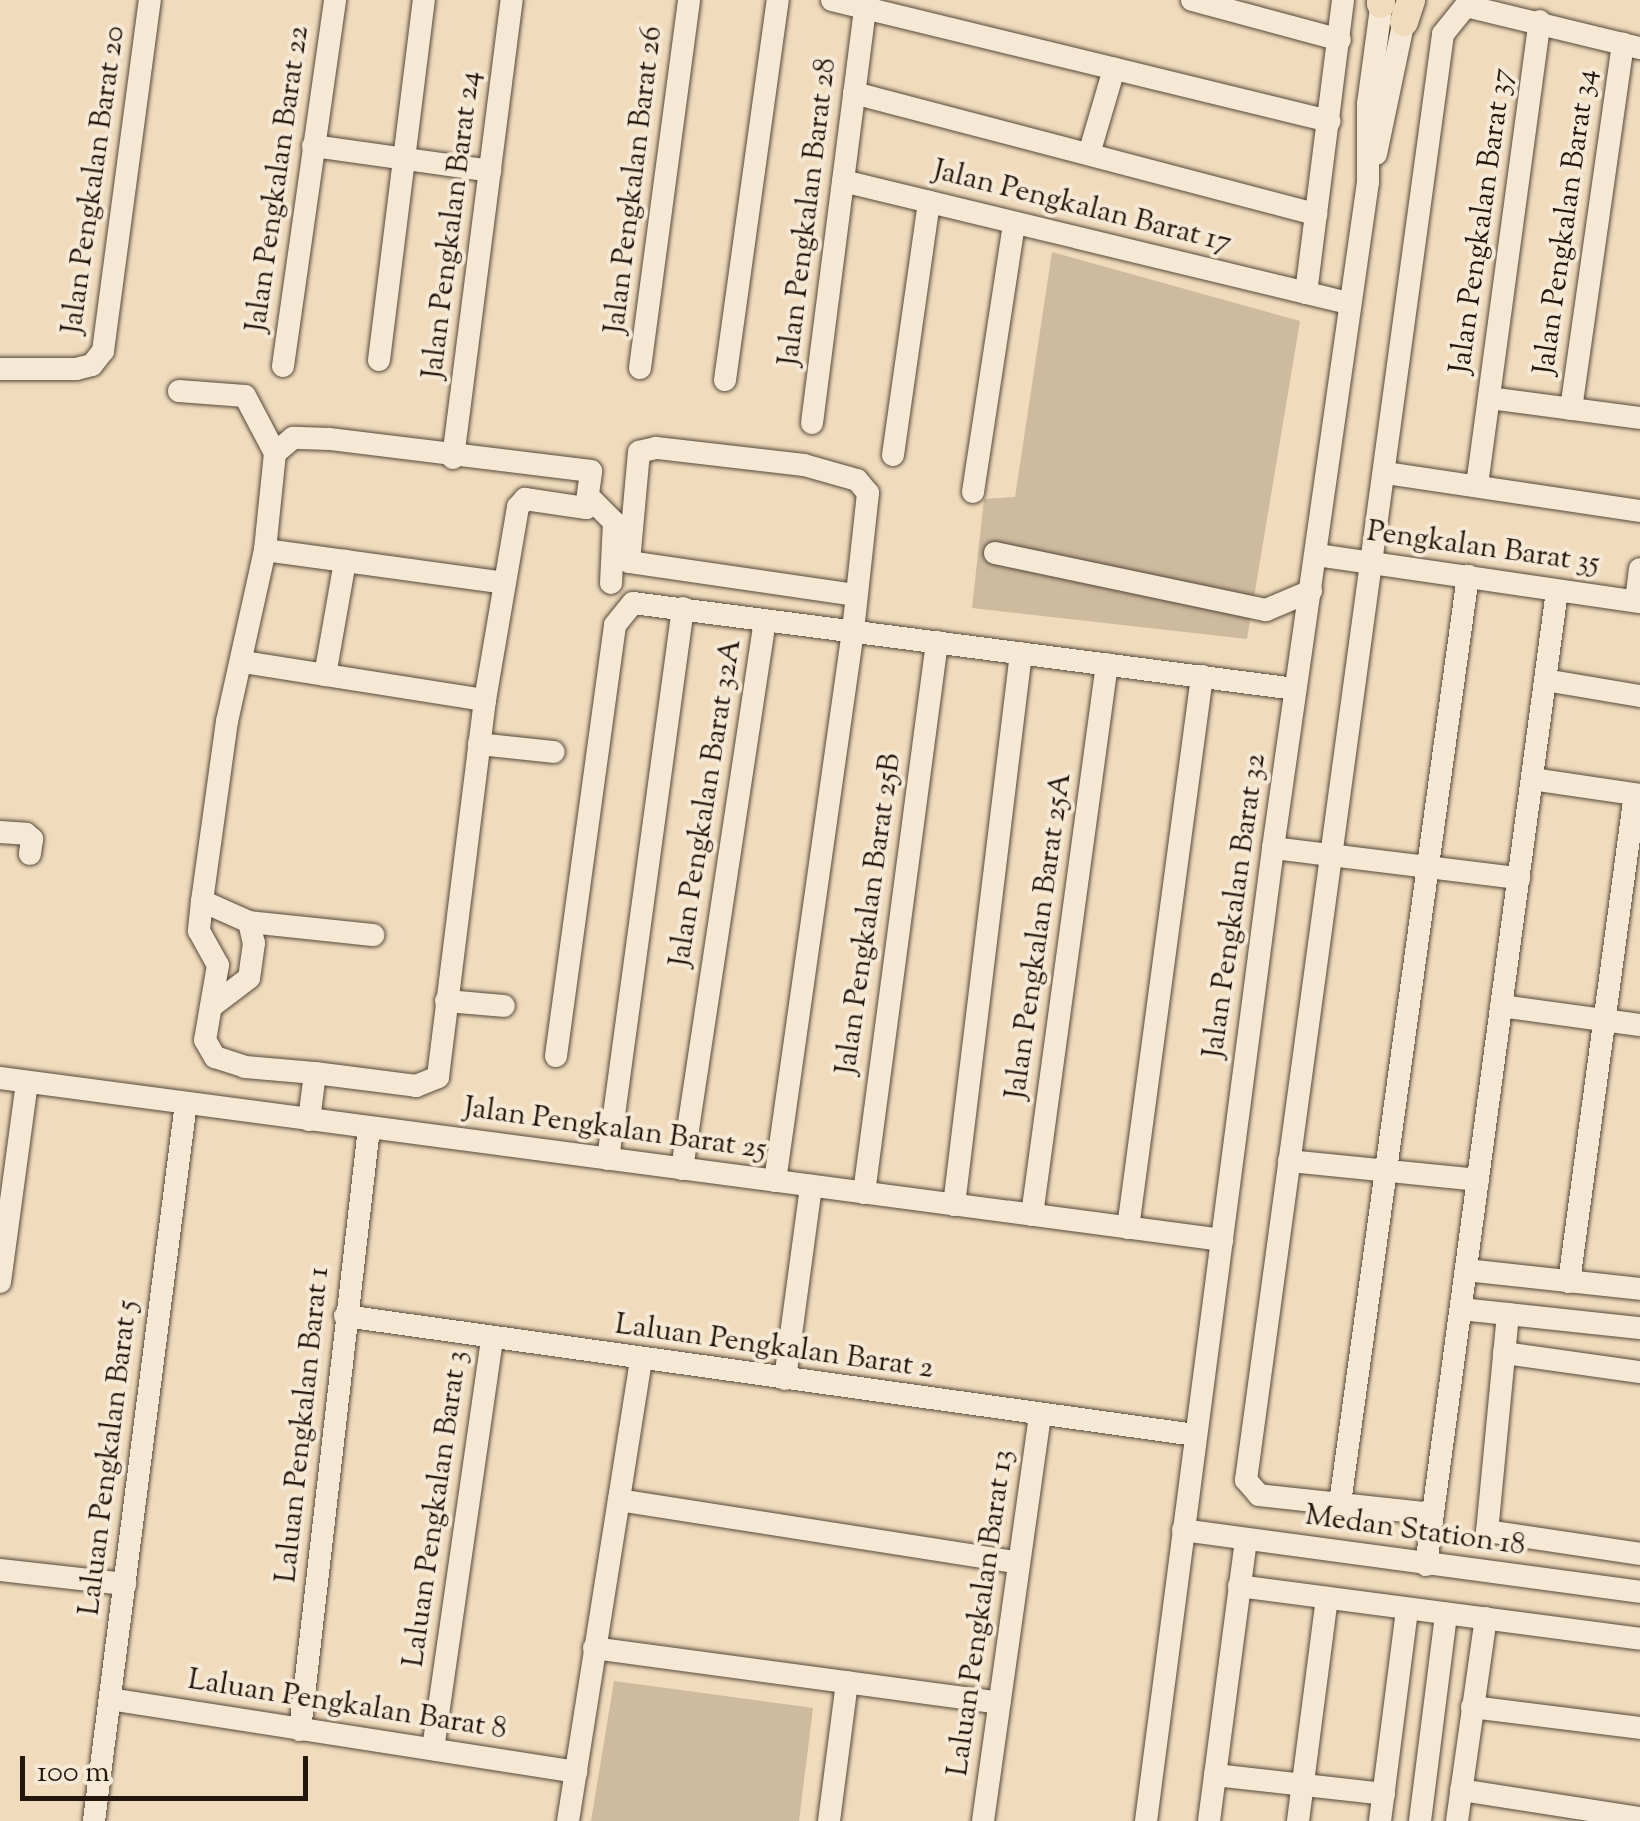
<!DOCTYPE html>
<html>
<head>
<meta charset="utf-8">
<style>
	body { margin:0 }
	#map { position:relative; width:1640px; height:1821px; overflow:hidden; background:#f0dcbd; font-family:"Sorts Mill Goudy",serif }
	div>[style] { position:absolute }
	.green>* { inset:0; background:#cdba9f }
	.roads { filter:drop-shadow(0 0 2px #564839) drop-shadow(0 0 2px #564839) }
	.minor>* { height:22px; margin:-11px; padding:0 11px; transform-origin:11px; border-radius:11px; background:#f5e8d4 }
	.major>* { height:28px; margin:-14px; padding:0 14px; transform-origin:14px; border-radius:14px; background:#f0dcbd }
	span { translate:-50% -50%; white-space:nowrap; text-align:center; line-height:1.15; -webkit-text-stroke:8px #f5e8d4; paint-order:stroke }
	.street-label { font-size:30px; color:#23160d }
	.scale { position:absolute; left:20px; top:1756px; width:288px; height:45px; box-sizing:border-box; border:5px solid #23160d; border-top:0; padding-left:12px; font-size:30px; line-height:35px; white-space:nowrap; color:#23160d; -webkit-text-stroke:8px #f5e8d4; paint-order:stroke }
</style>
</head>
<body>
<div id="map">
	<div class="green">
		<div style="clip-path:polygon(1052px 252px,1300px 321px,1247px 639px,972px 608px,984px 499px,1015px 497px)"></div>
		<div style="clip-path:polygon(614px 1681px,813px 1708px,799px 1821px,591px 1821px)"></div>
	</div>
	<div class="roads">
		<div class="minor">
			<div style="left:832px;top:0;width:512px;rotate:13.68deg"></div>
			<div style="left:1192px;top:0;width:153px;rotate:15.1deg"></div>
			<div style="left:854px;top:93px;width:478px;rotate:14.7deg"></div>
			<div style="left:313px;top:146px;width:179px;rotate:8deg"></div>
			<div style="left:1089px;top:154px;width:89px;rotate:-73.6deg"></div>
			<div style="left:1376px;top:154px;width:152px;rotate:-78.2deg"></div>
			<div style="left:843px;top:181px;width:520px;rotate:13.58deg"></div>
			<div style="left:1306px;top:293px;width:295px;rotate:-82.8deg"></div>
			<div style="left:379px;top:360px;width:363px;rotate:-82.9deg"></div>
			<div style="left:283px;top:366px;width:370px;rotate:-81.9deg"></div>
			<div style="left:640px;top:368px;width:371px;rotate:-82.4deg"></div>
			<div style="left:0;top:369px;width:76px"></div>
			<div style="left:76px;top:369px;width:16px;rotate:-14deg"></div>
			<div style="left:92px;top:365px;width:18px;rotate:-52deg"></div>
			<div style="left:103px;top:351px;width:354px;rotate:-82.4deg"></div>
			<div style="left:725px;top:380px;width:384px;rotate:-82.1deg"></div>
			<div style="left:179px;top:391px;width:66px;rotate:4.3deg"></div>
			<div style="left:245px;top:396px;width:64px;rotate:62.2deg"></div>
			<div style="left:1490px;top:398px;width:151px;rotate:7.6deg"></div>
			<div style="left:1571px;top:409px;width:369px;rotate:-81.9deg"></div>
			<div style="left:812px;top:423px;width:418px;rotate:-82.7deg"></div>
			<div style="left:893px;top:455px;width:256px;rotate:-81.9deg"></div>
			<div style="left:453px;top:458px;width:462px;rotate:-82.7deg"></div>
			<div style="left:1386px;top:473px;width:257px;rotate:8.5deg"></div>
			<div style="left:1477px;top:485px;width:468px;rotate:-82.3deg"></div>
			<div style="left:973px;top:492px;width:272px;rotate:-81.3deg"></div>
			<div style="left:592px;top:500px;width:31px;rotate:45deg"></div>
			<div style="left:614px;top:522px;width:61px;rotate:92.8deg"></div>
			<div style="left:265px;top:550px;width:242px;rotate:7.8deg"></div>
			<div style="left:995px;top:553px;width:277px;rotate:11.9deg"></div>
			<div style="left:1266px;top:610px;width:49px;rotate:-22.9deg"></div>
			<div style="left:1317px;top:555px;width:326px;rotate:8.3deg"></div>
			<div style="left:1636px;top:601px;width:32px;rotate:-83deg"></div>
			<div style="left:244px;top:662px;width:244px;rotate:9deg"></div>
			<div style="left:325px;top:675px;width:116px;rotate:-80deg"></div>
			<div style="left:1545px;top:680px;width:96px;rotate:9.6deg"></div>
			<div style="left:479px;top:744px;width:75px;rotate:6.1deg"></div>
			<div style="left:1532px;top:779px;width:109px;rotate:8.4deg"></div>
			<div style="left:0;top:832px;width:26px;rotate:4deg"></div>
			<div style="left:26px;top:834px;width:8px;rotate:40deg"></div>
			<div style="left:32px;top:839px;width:15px;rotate:98deg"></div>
			<div style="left:1273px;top:848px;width:248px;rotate:7deg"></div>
			<div style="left:202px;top:901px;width:51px;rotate:24.1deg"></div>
			<div style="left:249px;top:922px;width:22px;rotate:77deg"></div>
			<div style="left:254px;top:943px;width:35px;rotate:98deg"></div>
			<div style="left:249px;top:978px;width:48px;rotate:142.7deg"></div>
			<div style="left:249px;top:922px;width:125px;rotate:6deg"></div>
			<div style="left:446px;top:1001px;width:58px;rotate:4.9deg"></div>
			<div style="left:1501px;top:1006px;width:140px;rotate:7.8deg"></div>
			<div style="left:556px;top:1056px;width:435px;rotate:-82.2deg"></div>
			<div style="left:615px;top:625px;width:28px;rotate:-51deg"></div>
			<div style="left:633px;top:603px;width:668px;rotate:7.4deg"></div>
			<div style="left:0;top:1078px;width:1233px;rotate:7.55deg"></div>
			<div style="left:309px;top:1120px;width:47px;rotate:-82.7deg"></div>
			<div style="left:315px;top:1073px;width:102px;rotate:7.3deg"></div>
			<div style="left:416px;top:1086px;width:24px;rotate:-22deg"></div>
			<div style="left:438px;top:1077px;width:380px;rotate:-82.9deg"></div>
			<div style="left:485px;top:700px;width:196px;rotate:-80.3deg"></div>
			<div style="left:518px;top:507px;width:11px;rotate:-49deg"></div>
			<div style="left:525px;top:499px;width:62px;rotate:8.4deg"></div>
			<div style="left:586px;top:508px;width:37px;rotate:-82deg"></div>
			<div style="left:591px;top:471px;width:264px;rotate:-173deg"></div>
			<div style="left:329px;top:439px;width:36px;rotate:-178deg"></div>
			<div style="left:293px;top:438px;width:23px;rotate:140deg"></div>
			<div style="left:275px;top:453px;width:98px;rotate:95.9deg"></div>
			<div style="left:265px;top:550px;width:175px;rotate:102.5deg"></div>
			<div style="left:227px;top:721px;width:182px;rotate:97.9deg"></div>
			<div style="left:202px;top:901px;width:30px;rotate:96deg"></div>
			<div style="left:199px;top:931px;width:39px;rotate:61deg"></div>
			<div style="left:218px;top:965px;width:76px;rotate:99.8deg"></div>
			<div style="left:205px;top:1040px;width:20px;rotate:60deg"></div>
			<div style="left:215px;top:1057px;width:32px;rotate:18deg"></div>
			<div style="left:245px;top:1067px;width:70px;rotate:4.9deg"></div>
			<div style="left:608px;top:1159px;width:556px;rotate:-82.25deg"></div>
			<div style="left:1289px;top:1161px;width:190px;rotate:5.7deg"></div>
			<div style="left:682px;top:1169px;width:555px;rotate:-81.4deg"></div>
			<div style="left:775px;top:1181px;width:556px;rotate:-81.93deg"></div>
			<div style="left:853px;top:631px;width:139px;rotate:-83.8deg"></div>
			<div style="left:868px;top:493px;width:17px;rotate:-130deg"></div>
			<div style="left:857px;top:480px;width:55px;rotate:-164.2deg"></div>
			<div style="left:804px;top:465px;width:149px;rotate:-173.4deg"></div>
			<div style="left:656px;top:448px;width:17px;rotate:167deg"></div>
			<div style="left:639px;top:452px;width:110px;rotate:95.2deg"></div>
			<div style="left:629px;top:562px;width:229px;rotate:8.3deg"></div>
			<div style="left:864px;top:1193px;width:556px;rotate:-82.45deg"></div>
			<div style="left:954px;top:1205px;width:556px;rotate:-83.08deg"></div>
			<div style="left:1032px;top:1215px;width:556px;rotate:-82.25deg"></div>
			<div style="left:1128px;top:1228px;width:557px;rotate:-82.36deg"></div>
			<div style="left:1466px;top:1270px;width:175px;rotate:6.2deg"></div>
			<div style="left:0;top:1282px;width:202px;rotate:-82.3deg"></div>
			<div style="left:1569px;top:1282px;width:491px;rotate:-82.3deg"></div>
			<div style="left:1461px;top:1309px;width:180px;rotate:6.1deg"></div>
			<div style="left:1508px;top:1314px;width:218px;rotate:95.5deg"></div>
			<div style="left:1487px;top:1531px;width:155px;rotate:8.5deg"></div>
			<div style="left:345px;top:1316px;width:858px;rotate:7.97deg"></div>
			<div style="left:1504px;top:1353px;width:137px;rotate:8deg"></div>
			<div style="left:785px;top:1379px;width:195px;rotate:-82.3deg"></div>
			<div style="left:619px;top:1500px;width:403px;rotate:8.9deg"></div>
			<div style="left:1340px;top:1503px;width:936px;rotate:-82.14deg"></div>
			<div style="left:1433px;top:1514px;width:175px;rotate:-173.8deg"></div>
			<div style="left:1259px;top:1495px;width:20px;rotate:-131deg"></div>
			<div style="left:1246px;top:1480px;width:1459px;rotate:-82.24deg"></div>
			<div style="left:1443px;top:34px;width:36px;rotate:-51deg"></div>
			<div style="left:1466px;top:6px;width:179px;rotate:13.6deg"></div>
			<div style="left:1183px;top:1530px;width:461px;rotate:7.7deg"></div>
			<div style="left:1426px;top:1565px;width:983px;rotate:-82.34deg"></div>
			<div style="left:0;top:1570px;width:126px;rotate:6.4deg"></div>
			<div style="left:1239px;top:1586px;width:404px;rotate:7.5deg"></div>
			<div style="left:594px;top:1648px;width:409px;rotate:7.7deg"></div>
			<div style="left:110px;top:1699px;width:472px;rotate:8.9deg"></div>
			<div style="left:1472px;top:1707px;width:169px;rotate:7.1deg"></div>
			<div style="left:300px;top:1730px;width:606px;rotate:-83.46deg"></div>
			<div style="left:433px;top:1749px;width:415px;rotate:-81.8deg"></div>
			<div style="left:1215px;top:1775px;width:170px;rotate:6.4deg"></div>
			<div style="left:1461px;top:1790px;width:181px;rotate:8.9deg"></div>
			<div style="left:94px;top:1821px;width:724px;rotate:-82.7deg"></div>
			<div style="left:568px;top:1821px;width:466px;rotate:-81deg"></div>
			<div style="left:829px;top:1821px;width:140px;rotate:-82.6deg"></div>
			<div style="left:983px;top:1821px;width:411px;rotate:-82deg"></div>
			<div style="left:1146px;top:1821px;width:981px;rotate:-82.56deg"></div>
			<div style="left:1273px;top:848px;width:673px;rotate:-81.88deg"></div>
			<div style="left:1368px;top:182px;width:78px;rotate:-90deg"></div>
			<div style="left:1368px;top:104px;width:105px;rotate:-82.3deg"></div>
			<div style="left:1209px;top:1821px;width:284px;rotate:-82.5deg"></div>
			<div style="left:1298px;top:1821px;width:225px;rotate:-82.6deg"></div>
			<div style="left:1380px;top:1821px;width:213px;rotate:-82.7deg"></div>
			<div style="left:1420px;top:1821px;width:209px;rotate:-82.8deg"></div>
			<div style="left:1457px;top:1821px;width:205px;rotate:-81.9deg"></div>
		</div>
		<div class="major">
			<div style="left:1381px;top:0;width:4px;rotate:90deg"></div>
			<div style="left:1404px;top:22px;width:23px;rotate:-72deg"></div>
		</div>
	</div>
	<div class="street-label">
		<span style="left:279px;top:179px;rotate:-82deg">Jalan Pengkalan Barat 22</span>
		<span style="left:95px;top:180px;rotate:-82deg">Jalan Pengkalan Barat 20</span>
		<span style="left:635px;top:180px;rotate:-83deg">Jalan Pengkalan Barat 26</span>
		<span style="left:1082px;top:208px;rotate:14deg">Jalan Pengkalan Barat 17</span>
		<span style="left:809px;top:212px;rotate:-83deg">Jalan Pengkalan Barat 28</span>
		<span style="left:1483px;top:221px;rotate:-82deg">Jalan Pengkalan Barat 37</span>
		<span style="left:1567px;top:222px;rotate:-82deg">Jalan Pengkalan Barat 34</span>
		<span style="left:453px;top:225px;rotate:-83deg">Jalan Pengkalan Barat 24</span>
		<span style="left:1483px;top:549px;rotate:8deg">Pengkalan Barat 35</span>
		<span style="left:707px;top:803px;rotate:-81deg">Jalan Pengkalan Barat 32A</span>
		<span style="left:1236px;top:906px;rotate:-82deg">Jalan Pengkalan Barat 32</span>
		<span style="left:870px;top:914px;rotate:-82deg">Jalan Pengkalan Barat 25B</span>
		<span style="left:1040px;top:936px;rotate:-82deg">Jalan Pengkalan Barat 25A</span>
		<span style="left:615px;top:1130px;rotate:8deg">Jalan Pengkalan Barat 25</span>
		<span style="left:774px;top:1348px;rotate:8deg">Laluan Pengkalan Barat 2</span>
		<span style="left:304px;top:1425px;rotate:-84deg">Laluan Pengkalan Barat 1</span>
		<span style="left:110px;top:1458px;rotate:-83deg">Laluan Pengkalan Barat 5</span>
		<span style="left:437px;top:1509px;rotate:-82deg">Laluan Pengkalan Barat 3</span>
		<span style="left:1415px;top:1532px;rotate:8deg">Medan Station 18</span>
		<span style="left:982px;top:1613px;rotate:-82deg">Laluan Pengkalan Barat 13</span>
		<span style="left:347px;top:1706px;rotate:9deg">Laluan Pengkalan Barat 8</span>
	</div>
	<div class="scale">100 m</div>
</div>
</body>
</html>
